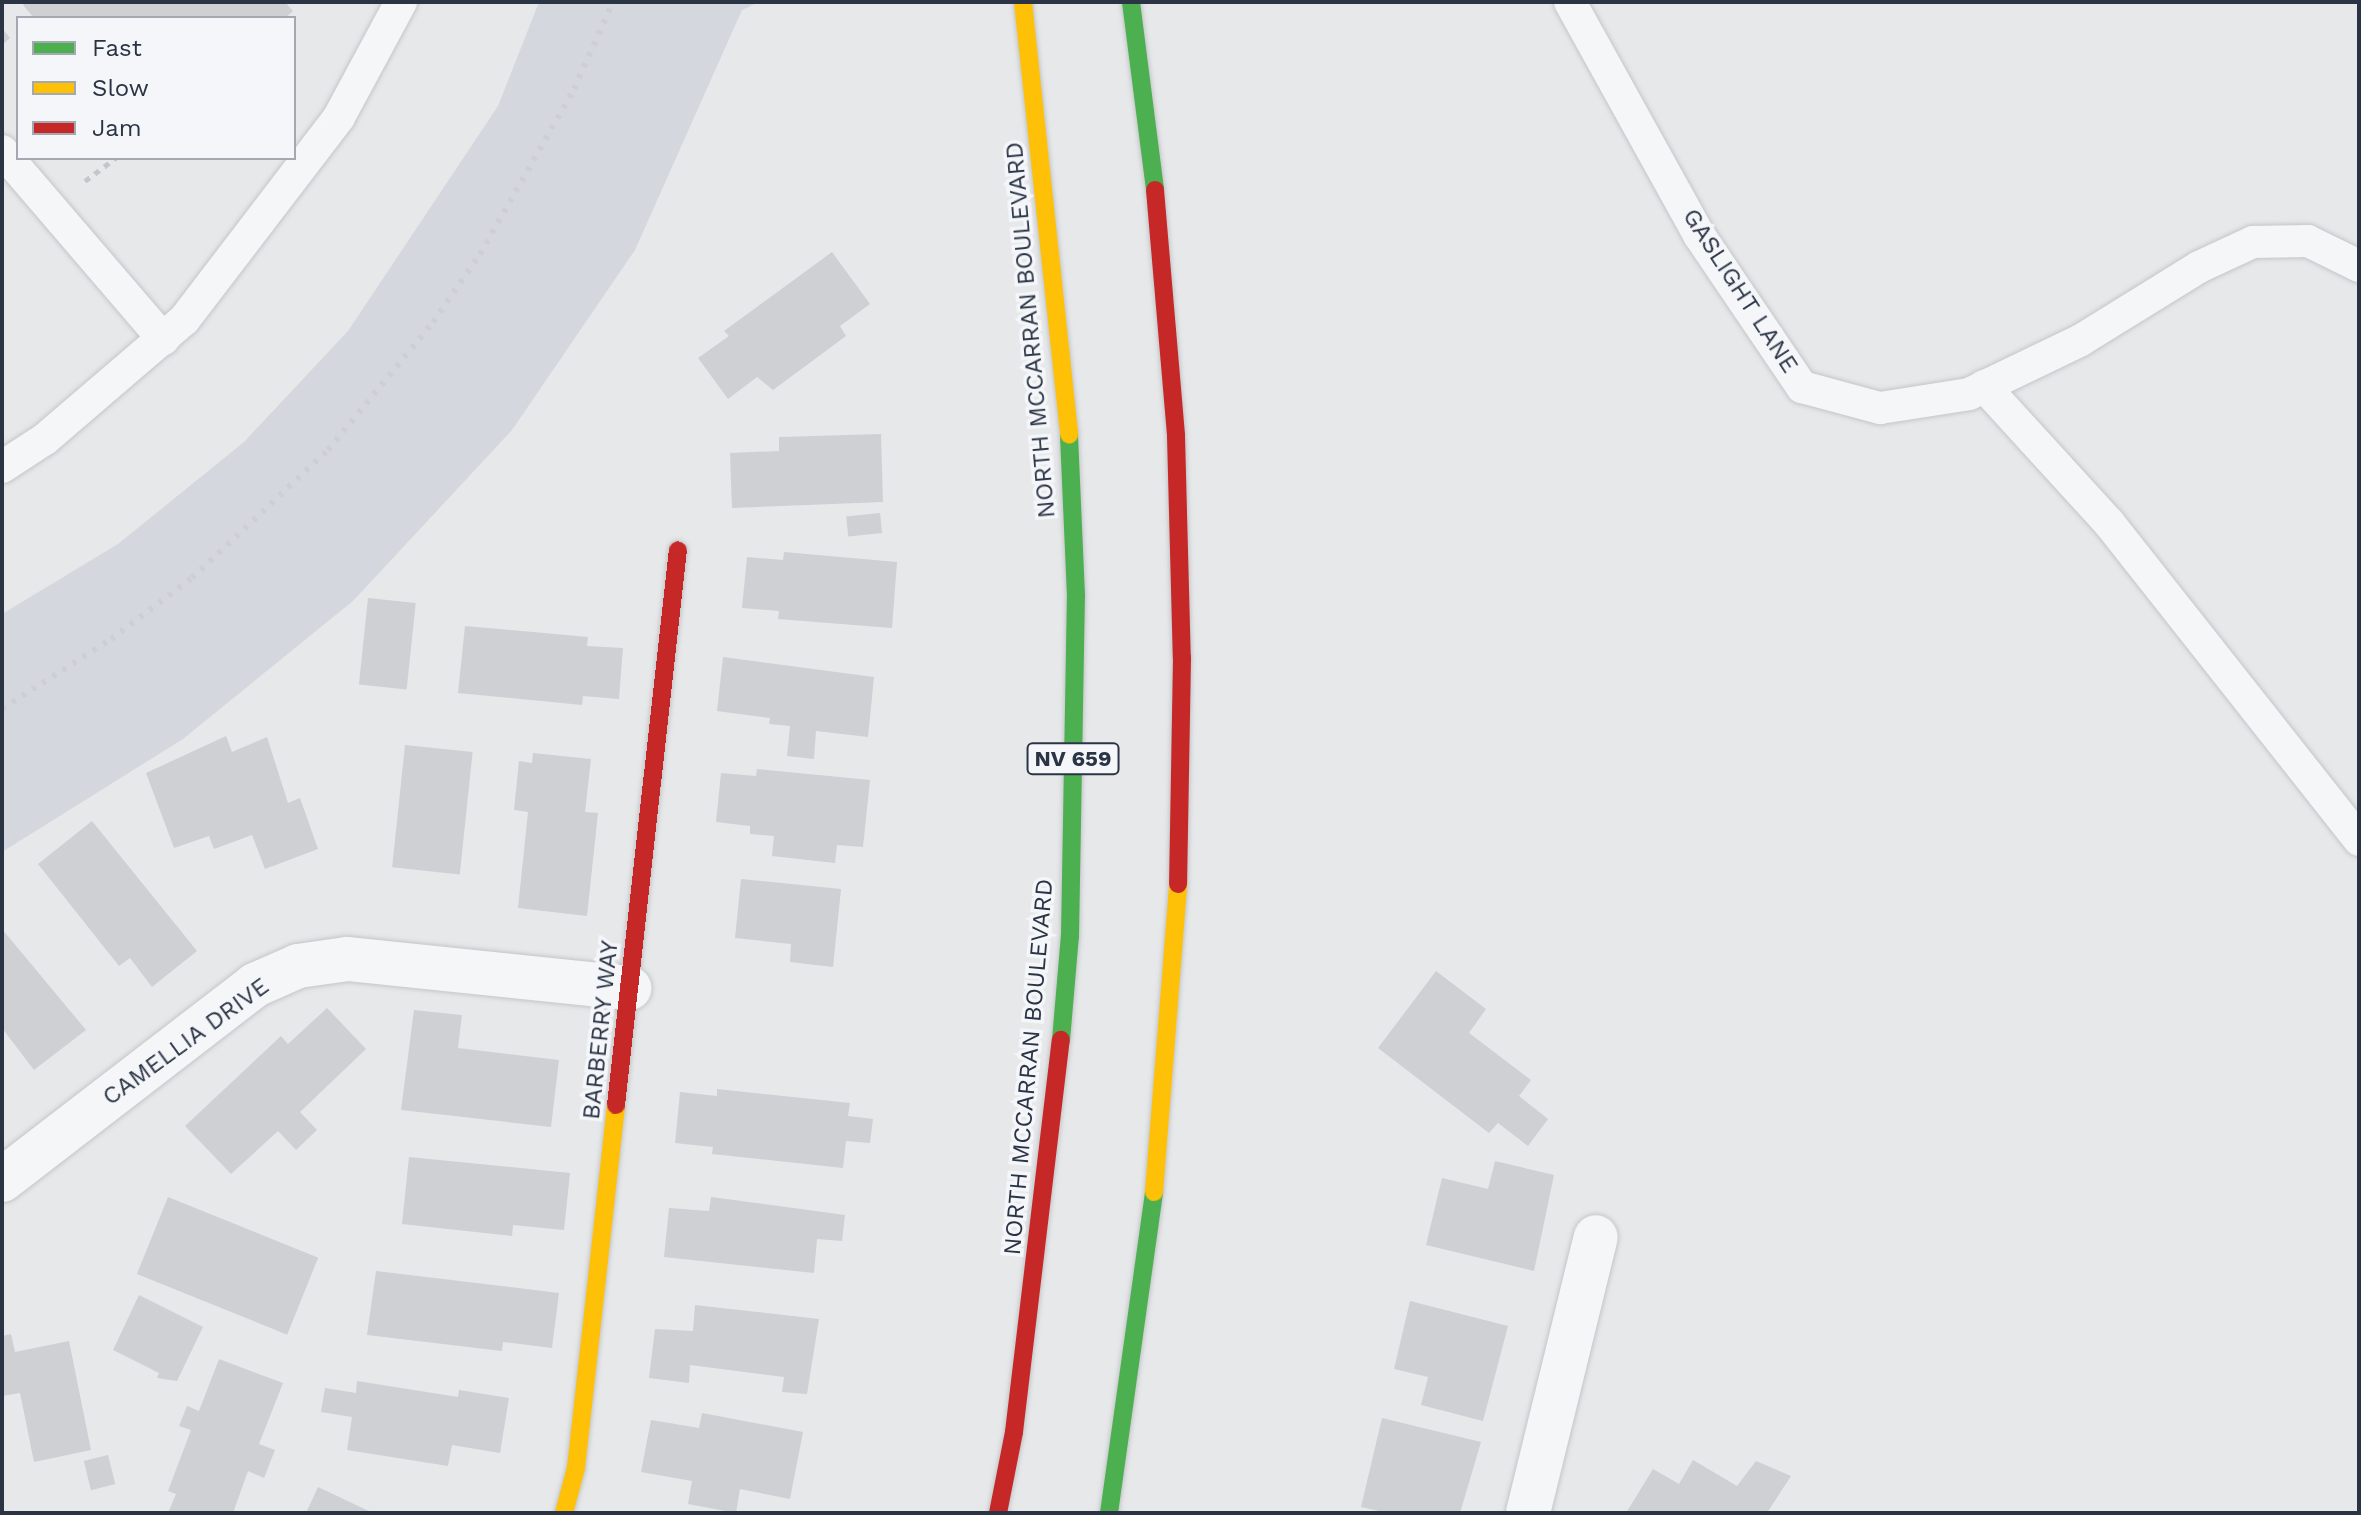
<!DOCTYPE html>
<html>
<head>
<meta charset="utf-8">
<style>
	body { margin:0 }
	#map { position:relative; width:2361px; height:1515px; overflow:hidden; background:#e6e8ea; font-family:"Work Sans",sans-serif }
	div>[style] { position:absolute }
	.built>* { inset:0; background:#d4d7dd }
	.building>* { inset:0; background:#ced0d3; transform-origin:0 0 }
	.path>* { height:5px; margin-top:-2.5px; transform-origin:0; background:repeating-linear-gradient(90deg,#c5c6ca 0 6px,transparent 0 12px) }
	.roads { filter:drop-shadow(0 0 2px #c4c6c8) drop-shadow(0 0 2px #c4c6c8) }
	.lane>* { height:32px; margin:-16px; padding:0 16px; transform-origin:16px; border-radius:16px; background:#f5f6f7 }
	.street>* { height:44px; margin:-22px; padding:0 22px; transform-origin:22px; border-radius:22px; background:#f5f6f7 }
	.fast>* { height:18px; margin:-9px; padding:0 9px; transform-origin:9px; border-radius:9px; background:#4caf50 }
	.slow>* { height:18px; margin:-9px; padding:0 9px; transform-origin:9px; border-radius:9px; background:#ffc107 }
	.jam>* { height:18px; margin:-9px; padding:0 9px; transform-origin:9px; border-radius:9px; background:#c62828 }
	.rail>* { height:6px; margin-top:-3px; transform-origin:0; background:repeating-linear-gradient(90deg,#cecfd2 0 4px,transparent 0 12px) }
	span { translate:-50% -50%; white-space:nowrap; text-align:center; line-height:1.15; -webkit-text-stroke:7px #f4f6f9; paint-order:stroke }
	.shield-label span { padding:2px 6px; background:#f4f6f9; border:2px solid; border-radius:6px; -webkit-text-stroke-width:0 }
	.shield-label { font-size:22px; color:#2b3445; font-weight:700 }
	.street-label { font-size:24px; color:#2b3445 }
	.frame { position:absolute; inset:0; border:4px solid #2b3445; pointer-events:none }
	.legend { position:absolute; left:16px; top:16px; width:280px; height:144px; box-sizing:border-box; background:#f4f6f9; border:2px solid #a4a8b1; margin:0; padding:10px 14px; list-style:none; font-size:24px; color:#2b3445 }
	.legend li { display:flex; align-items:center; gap:16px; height:40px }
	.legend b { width:40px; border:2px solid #a4a8b1 }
</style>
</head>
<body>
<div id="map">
	<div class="built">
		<div style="clip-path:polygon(539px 2px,759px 2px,742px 10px,635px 250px,512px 430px,353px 601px,183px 739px,2px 852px,2px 614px,118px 544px,244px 442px,348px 331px,498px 106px)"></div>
	</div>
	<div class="building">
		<div style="clip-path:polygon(27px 2px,285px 2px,293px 11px,285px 18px,34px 18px,23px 5px)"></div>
		<div style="clip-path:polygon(2px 28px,10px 38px,2px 45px)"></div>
		<div style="clip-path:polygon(832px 252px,870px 304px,840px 326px,846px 336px,773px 390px,757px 377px,728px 399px,698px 358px,729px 336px,724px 331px)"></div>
		<div style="clip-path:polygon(881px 434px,883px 502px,732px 508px,730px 453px,779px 451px,779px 437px)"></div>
		<div style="left:880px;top:513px;width:20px;height:34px;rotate:84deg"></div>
		<div style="clip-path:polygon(784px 552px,897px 562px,892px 628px,778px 619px,779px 611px,742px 608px,747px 557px,783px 560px)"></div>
		<div style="left:368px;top:598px;width:48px;height:87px;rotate:6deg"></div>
		<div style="clip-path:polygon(465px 626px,588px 637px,587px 646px,623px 648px,619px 699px,583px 696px,582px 705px,458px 693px)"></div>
		<div style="clip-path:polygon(723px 657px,874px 677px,868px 737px,816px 731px,814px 759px,787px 756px,790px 726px,769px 724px,770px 718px,717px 711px)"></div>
		<div style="clip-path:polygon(226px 736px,232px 752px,267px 737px,288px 803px,300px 798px,318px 849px,265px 869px,252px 835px,214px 849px,209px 836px,174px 848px,146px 773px)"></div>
		<div style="left:405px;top:745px;width:68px;height:123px;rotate:6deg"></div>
		<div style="clip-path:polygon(533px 753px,591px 759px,585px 812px,598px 813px,587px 916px,518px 908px,528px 812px,514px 810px,519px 761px,532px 763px)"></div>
		<div style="clip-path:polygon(757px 769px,870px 780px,863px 847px,837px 845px,835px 863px,772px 856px,774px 836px,750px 834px,750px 826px,716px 822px,721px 773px,756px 776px)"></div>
		<div style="clip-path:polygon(92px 821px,197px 951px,152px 987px,130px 958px,119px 966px,38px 864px)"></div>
		<div style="clip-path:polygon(741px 879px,841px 889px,833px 967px,790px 962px,791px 944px,735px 938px)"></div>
		<div style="clip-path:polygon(2px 929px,86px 1030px,34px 1070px,2px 1028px)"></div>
		<div style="clip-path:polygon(1436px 971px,1486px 1009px,1469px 1033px,1531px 1080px,1519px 1096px,1548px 1119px,1528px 1146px,1498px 1123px,1489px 1133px,1378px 1048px)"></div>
		<div style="clip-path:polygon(327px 1008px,366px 1049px,300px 1112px,317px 1130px,296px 1150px,278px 1131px,231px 1174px,185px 1126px,281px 1036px,288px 1044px)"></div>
		<div style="clip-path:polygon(414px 1010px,462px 1015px,458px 1048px,559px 1060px,551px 1127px,401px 1110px)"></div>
		<div style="clip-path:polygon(717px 1089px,850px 1103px,848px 1116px,873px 1119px,870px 1143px,846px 1141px,843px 1168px,712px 1154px,713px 1147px,675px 1143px,680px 1092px,717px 1096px)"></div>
		<div style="clip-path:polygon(409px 1157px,570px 1173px,564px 1230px,513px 1225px,512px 1236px,402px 1224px)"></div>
		<div style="clip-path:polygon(1495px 1161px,1554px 1175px,1534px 1271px,1426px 1245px,1442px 1178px,1488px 1189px)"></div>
		<div style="left:168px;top:1197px;width:162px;height:83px;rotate:22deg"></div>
		<div style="clip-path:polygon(711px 1197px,845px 1215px,842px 1241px,817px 1239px,814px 1273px,664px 1257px,669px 1208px,709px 1211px)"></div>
		<div style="clip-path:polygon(376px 1271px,559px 1293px,552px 1348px,503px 1342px,502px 1351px,367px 1335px)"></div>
		<div style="clip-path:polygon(139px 1295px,203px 1327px,177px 1381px,157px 1378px,159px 1373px,113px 1350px)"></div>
		<div style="clip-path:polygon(1410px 1301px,1508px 1326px,1483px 1421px,1421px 1405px,1428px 1377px,1394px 1369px)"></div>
		<div style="clip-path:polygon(695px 1305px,819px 1319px,807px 1394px,782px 1392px,784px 1377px,690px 1365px,689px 1383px,649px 1378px,655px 1329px,693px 1331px)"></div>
		<div style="clip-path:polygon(11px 1334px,15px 1352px,69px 1341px,91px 1450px,34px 1462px,20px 1393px,2px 1396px,2px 1336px)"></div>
		<div style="clip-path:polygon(219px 1359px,283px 1383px,259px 1444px,275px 1450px,264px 1478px,248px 1471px,233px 1513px,168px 1513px,176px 1494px,168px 1491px,191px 1430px,179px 1426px,187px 1406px,199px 1411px)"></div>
		<div style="clip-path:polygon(357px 1381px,458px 1397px,459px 1390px,509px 1398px,500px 1453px,452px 1445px,448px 1466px,347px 1450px,352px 1417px,321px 1412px,325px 1388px,356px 1393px)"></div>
		<div style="clip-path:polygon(702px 1413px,803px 1432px,790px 1499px,740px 1489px,736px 1513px,688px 1504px,692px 1481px,641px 1472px,651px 1420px,699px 1428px)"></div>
		<div style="clip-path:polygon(1382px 1418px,1481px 1442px,1460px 1513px,1388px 1513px,1361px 1507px)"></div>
		<div style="left:108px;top:1455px;width:30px;height:25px;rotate:76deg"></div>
		<div style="clip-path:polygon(1693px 1460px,1737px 1486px,1756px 1461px,1791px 1476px,1767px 1513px,1626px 1513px,1653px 1469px,1679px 1484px)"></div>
		<div style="clip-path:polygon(318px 1487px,373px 1513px,306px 1513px)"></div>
	</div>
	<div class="path">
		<div style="left:85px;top:181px;width:39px;rotate:-37deg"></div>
	</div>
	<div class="roads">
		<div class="lane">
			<div style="left:1570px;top:2px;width:266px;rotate:61deg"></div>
			<div style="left:1699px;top:235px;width:184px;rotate:55.9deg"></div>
			<div style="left:1802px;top:387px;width:81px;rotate:15.1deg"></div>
			<div style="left:1880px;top:408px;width:90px;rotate:-8.9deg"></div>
			<div style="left:1969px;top:394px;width:124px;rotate:-25.7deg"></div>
			<div style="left:2081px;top:340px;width:139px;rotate:-31.7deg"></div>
			<div style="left:2199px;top:267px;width:60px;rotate:-24.8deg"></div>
			<div style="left:2253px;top:242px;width:55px;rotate:-1deg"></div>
			<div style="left:2308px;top:241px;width:57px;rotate:26.1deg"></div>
			<div style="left:2px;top:151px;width:248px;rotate:49.4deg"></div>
			<div style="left:1984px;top:386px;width:185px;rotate:47.6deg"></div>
			<div style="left:2109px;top:523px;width:404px;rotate:51.7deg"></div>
			<div style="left:2px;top:467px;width:51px;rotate:-33.1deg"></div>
			<div style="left:45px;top:439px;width:183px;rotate:-40.6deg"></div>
			<div style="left:184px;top:320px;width:255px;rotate:-52.6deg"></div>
			<div style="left:339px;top:117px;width:131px;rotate:-61.7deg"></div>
		</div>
		<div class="street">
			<div style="left:2px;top:1180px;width:319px;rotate:-37.6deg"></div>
			<div style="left:255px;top:985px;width:47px;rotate:-23.8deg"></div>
			<div style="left:298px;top:966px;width:49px;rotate:-8.1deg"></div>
			<div style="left:347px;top:959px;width:284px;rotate:5.9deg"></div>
			<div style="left:1528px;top:1513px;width:284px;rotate:-76.2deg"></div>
		</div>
		<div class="fast">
			<div style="left:1131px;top:2px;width:190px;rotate:82.7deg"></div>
			<div style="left:1061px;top:1040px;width:104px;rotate:-85.1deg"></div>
			<div style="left:1070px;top:936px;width:340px;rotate:-89deg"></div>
			<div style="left:1076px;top:596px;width:161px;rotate:-92.5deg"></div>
			<div style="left:1109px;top:1513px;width:324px;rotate:-82deg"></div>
		</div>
		<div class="slow">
			<div style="left:1023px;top:2px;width:435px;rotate:83.9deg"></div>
			<div style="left:1154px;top:1192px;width:309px;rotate:-85.5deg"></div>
			<div style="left:564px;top:1513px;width:47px;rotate:-75.1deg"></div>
			<div style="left:576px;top:1468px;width:365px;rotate:-83.7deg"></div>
		</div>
		<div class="jam">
			<div style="left:1155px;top:190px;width:247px;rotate:85.1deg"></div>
			<div style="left:1176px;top:436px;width:222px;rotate:88.5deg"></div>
			<div style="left:1182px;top:658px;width:226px;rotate:91deg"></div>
			<div style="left:616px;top:1105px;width:558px;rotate:-83.63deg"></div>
			<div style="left:998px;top:1513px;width:83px;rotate:-78.8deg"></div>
			<div style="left:1014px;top:1432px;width:395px;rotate:-83.2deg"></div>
		</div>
	</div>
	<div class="rail">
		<div style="left:2px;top:709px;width:130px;rotate:-32.7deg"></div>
		<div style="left:111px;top:639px;width:101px;rotate:-37deg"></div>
		<div style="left:192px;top:578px;width:187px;rotate:-43.3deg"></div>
		<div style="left:328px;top:450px;width:166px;rotate:-50.6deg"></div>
		<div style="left:433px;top:322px;width:83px;rotate:-55.3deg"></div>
		<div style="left:480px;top:254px;width:190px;rotate:-60.3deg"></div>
		<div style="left:574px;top:89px;width:95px;rotate:-65.9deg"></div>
	</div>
	<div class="shield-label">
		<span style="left:1073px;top:759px">NV 659</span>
	</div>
	<div class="street-label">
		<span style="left:1740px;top:291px;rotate:57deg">GASLIGHT LANE</span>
		<span style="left:1031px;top:330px;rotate:-95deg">NORTH MCCARRAN BOULEVARD</span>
		<span style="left:601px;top:1030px;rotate:-84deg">BARBERRY WAY</span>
		<span style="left:186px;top:1042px;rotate:-36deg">CAMELLIA DRIVE</span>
		<span style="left:1029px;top:1067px;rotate:-85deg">NORTH MCCARRAN BOULEVARD</span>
	</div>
	<div class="frame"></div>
	<ul class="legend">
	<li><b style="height:10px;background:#4caf50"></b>Fast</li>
	<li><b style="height:10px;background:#ffc107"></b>Slow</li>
	<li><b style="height:10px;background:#c62828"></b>Jam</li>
	</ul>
</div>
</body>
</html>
